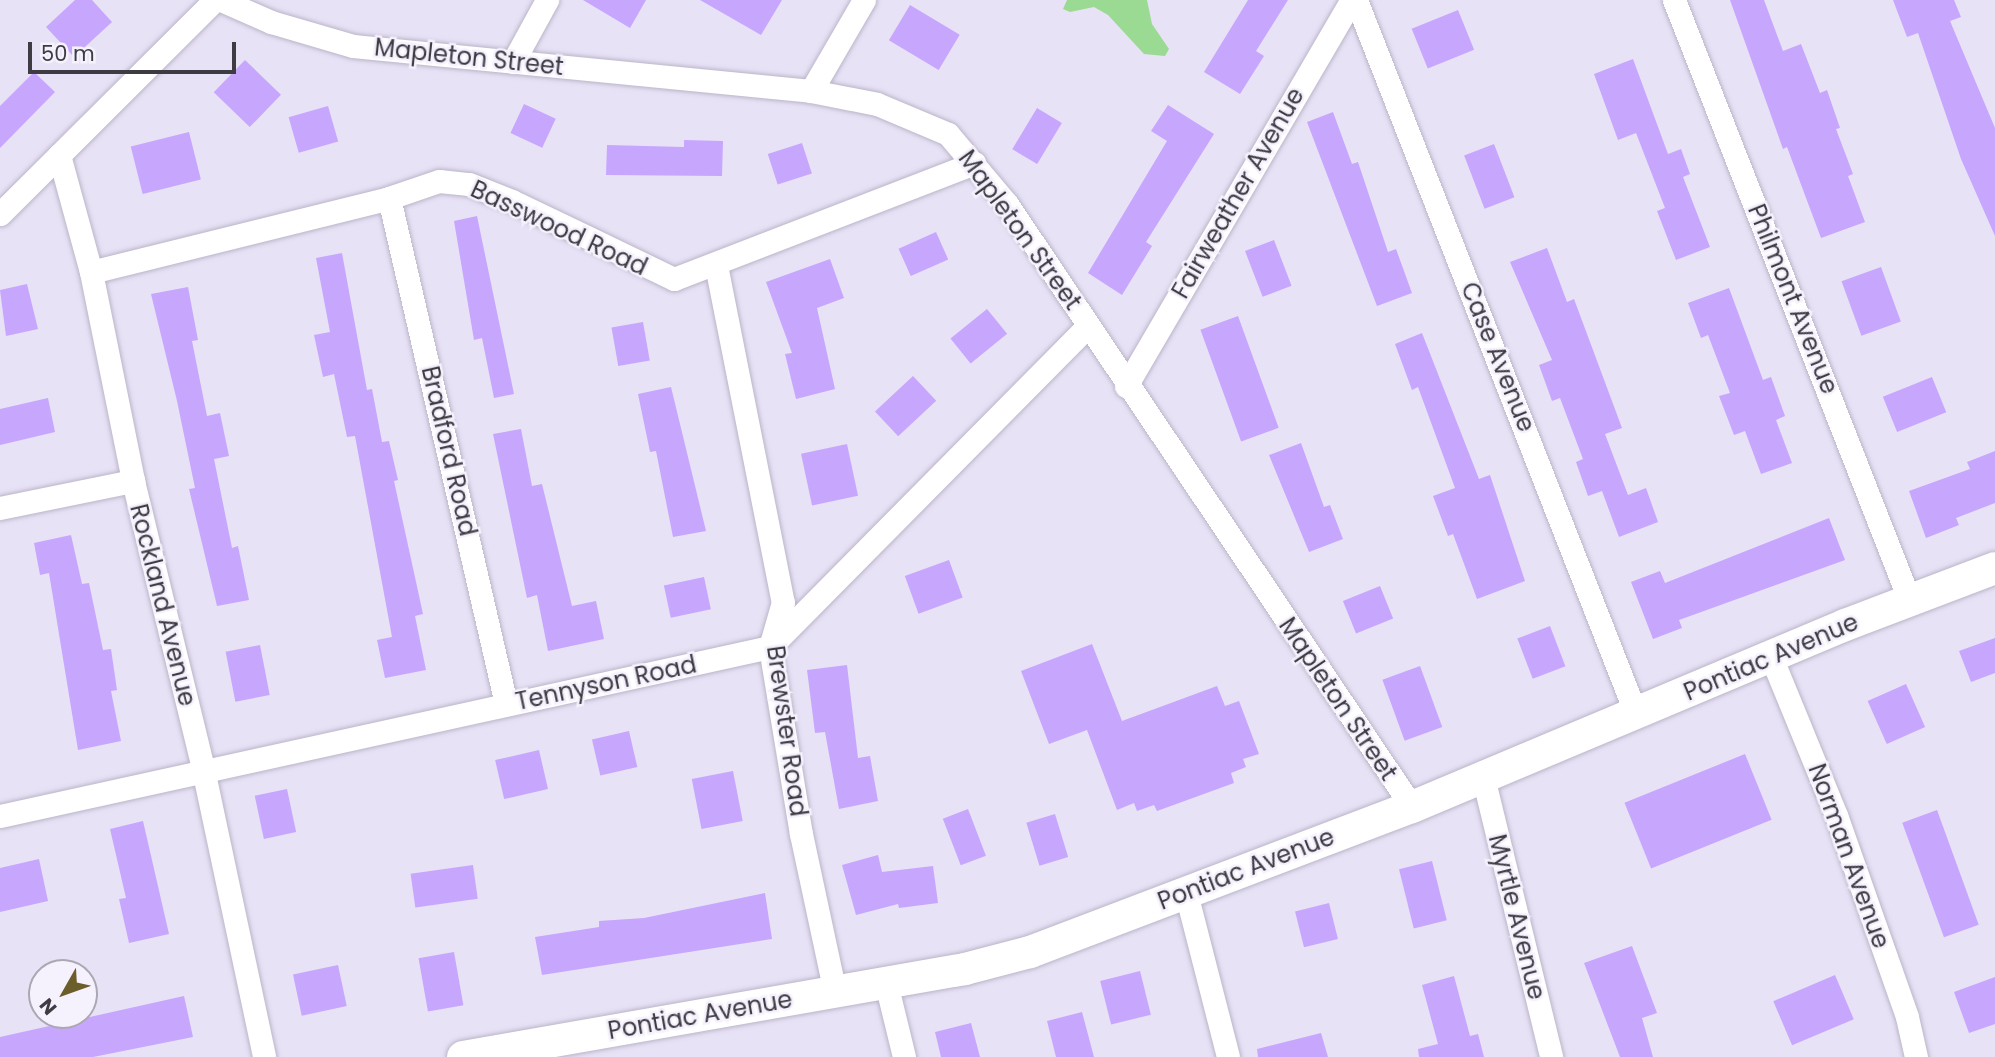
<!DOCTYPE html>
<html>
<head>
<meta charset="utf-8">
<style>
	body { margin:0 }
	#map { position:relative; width:1995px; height:1057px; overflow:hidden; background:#e8e2f6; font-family:Poppins,sans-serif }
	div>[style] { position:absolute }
	.green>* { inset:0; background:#9ada92 }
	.building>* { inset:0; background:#c7a6fe; transform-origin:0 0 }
	.roads { filter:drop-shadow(0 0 2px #bbb5c9) drop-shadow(0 0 2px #bbb5c9) }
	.minor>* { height:23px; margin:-11.5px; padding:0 11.5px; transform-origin:11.5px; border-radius:11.5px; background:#fff }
	.secondary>* { height:32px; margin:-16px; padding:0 16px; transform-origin:16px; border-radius:16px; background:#fff }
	span { translate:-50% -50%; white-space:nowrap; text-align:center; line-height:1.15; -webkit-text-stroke:5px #f5f1fd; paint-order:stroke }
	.street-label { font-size:24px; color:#3e3b43 }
	.north { position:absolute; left:28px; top:959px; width:70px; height:70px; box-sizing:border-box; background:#f5f1fd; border:2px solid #aca8b3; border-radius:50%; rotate:230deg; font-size:19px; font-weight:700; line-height:28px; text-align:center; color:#3e3b43 }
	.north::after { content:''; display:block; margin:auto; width:24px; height:32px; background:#6c5e2b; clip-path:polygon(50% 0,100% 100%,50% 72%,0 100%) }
	.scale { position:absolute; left:28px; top:42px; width:208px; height:32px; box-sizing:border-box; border:4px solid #3e3b43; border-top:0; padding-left:9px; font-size:21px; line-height:24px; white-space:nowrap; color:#3e3b43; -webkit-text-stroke:5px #f5f1fd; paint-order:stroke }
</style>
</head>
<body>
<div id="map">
	<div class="green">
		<div style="clip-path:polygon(1067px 0,1147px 0,1152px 24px,1169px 49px,1165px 56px,1144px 54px,1108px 15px,1094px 7px,1070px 12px,1063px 9px)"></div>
	</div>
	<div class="building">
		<div style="clip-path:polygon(75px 0,92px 0,112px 22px,74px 57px,46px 27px)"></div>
		<div style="clip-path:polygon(583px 0,646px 0,630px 28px)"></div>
		<div style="clip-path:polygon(700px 0,782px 0,761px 35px)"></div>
		<div style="clip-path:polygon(1248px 0,1288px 0,1256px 51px,1264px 56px,1240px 94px,1204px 72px)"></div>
		<div style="clip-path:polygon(1730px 0,1764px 0,1783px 51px,1801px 44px,1820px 93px,1827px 90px,1840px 128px,1836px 129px,1853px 174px,1848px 176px,1865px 222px,1821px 238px,1787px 147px,1783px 149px)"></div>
		<div style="clip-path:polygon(1893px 0,1954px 0,1961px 17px,1950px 21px,1995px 128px,1995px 236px,1961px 159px,1918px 33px,1907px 37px)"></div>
		<div style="left:910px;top:5px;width:58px;height:41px;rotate:31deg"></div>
		<div style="left:1458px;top:10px;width:43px;height:50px;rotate:68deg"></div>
		<div style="clip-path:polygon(1633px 59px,1668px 154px,1681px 149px,1690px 174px,1683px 177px,1710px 247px,1676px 260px,1657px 211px,1665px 208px,1636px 133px,1618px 140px,1594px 74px)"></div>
		<div style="left:245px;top:60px;width:50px;height:45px;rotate:44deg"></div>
		<div style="clip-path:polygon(34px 72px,55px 92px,0 148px,0 106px)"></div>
		<div style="left:524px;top:104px;width:35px;height:32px;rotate:25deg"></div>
		<div style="clip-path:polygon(1168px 105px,1214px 134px,1146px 242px,1152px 246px,1122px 295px,1088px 273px,1167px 141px,1151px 131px)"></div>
		<div style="left:328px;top:106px;width:37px;height:41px;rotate:74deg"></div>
		<div style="left:1037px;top:108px;width:29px;height:48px;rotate:31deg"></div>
		<div style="clip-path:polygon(1333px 112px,1352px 164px,1358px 162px,1388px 252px,1396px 249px,1412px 293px,1377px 306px,1307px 122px)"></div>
		<div style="left:189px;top:132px;width:49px;height:60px;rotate:76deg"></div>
		<div style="clip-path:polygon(684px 140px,723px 141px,722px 176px,606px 175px,607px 145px,684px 147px)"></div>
		<div style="left:802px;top:143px;width:32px;height:36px;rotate:72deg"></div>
		<div style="left:1494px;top:144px;width:57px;height:32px;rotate:69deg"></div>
		<div style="clip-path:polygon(477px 216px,514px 394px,494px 398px,482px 338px,474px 340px,454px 221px)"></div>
		<div style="left:936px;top:232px;width:30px;height:41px;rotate:66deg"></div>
		<div style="left:1274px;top:240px;width:49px;height:31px;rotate:69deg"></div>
		<div style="clip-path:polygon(1547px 248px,1567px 302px,1574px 299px,1622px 428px,1605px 434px,1628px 495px,1646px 488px,1658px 522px,1619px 537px,1602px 491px,1588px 496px,1576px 462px,1583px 459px,1560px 398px,1552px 401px,1539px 365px,1552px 360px,1510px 262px)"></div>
		<div style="clip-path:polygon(342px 253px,367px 390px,372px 389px,382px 442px,389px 441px,398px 480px,394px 481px,423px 614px,415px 616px,426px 670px,385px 678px,377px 640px,392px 637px,355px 436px,347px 437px,334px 374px,323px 377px,314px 335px,330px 332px,316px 258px)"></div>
		<div style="clip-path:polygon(830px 259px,844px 298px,817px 308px,835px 389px,796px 399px,785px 354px,792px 353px,766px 282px)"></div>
		<div style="left:1881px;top:267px;width:58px;height:42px;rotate:70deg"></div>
		<div style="clip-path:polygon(27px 284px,38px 329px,6px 336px,0 290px)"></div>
		<div style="clip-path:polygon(188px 287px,198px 340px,192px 341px,207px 416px,220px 413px,229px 456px,214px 459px,232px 548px,238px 546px,249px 600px,217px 606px,189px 489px,195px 488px,177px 401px,151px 294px)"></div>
		<div style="clip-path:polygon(1729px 288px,1763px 380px,1771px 377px,1785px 416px,1776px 420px,1792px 463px,1761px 474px,1745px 431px,1734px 435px,1719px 396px,1730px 393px,1708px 335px,1701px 338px,1688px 303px)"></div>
		<div style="left:987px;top:309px;width:32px;height:47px;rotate:51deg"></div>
		<div style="left:1238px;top:316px;width:119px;height:40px;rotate:70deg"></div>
		<div style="left:643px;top:322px;width:39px;height:32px;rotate:80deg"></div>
		<div style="clip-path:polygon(1422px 333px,1479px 479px,1490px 475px,1525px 581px,1477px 599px,1453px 534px,1448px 536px,1433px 496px,1455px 488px,1418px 387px,1412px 390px,1395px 344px)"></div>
		<div style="left:913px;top:376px;width:34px;height:52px;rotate:47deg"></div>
		<div style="left:1932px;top:377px;width:38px;height:53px;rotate:68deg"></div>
		<div style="clip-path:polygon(671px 387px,706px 531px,673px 537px,656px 451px,650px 452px,638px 394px)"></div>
		<div style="clip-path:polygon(48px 398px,55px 432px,0 445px,0 409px)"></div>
		<div style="clip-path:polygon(521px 429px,532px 486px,542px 484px,572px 606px,596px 601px,604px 639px,548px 651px,537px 595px,527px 598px,493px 434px)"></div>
		<div style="clip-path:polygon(1301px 443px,1324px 507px,1330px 505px,1343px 539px,1309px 552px,1269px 455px)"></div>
		<div style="left:847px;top:444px;width:53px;height:47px;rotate:78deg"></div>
		<div style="clip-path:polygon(1995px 451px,1995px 503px,1956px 518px,1959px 525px,1926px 538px,1909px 491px,1970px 469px,1967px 462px)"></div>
		<div style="clip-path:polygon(1829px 518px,1845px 560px,1679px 620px,1682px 628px,1653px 639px,1631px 582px,1660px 571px,1665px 583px)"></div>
		<div style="clip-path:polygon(71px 535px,82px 584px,89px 583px,103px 650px,111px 649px,117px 690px,111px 691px,121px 741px,78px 750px,49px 573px,40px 575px,34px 543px)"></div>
		<div style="left:949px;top:560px;width:40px;height:47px;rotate:70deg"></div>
		<div style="left:704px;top:577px;width:33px;height:41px;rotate:78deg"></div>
		<div style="left:1380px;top:586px;width:35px;height:40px;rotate:68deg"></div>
		<div style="left:1550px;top:626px;width:43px;height:35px;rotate:69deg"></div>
		<div style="clip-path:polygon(1995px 638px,1995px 673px,1971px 682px,1959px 651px)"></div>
		<div style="clip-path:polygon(1092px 644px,1122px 721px,1217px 686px,1225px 706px,1239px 701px,1259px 754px,1243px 759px,1246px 767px,1231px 773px,1234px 783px,1157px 811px,1154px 805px,1137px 811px,1134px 803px,1117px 810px,1087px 730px,1049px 744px,1021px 671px)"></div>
		<div style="left:260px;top:645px;width:51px;height:35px;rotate:79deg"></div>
		<div style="clip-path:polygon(847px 665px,858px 758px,870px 756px,878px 801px,839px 809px,825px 732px,815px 733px,807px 670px)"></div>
		<div style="left:1420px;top:666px;width:65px;height:40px;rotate:70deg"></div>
		<div style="left:1906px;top:684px;width:47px;height:42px;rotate:66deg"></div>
		<div style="left:629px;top:731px;width:37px;height:38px;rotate:77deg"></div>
		<div style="left:539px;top:750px;width:40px;height:45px;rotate:77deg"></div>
		<div style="left:1745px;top:754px;width:71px;height:130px;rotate:68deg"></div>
		<div style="left:733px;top:771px;width:51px;height:42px;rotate:79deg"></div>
		<div style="left:287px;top:789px;width:44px;height:33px;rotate:78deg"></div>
		<div style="left:968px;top:809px;width:50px;height:27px;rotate:69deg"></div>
		<div style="left:1937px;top:810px;width:122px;height:37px;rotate:70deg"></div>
		<div style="left:1055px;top:814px;width:45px;height:30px;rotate:73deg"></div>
		<div style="clip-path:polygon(143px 821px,169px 934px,129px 943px,119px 899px,126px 898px,110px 829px)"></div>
		<div style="clip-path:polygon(878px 855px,882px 872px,933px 866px,938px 903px,899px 908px,898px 904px,856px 915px,842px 865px)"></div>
		<div style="clip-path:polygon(39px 859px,48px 901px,0 912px,0 868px)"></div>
		<div style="left:1432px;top:861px;width:61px;height:34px;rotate:76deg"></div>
		<div style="left:473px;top:865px;width:34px;height:63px;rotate:82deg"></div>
		<div style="clip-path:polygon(765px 893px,772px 939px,542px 975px,535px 937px,599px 927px,599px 921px,644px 918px)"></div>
		<div style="left:1329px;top:903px;width:37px;height:35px;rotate:76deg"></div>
		<div style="clip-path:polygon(1632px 946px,1657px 1013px,1642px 1018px,1653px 1057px,1620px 1057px,1584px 963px)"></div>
		<div style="left:454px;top:952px;width:54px;height:36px;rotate:80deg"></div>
		<div style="left:338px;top:965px;width:42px;height:46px;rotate:78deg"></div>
		<div style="left:1140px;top:971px;width:45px;height:41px;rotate:76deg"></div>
		<div style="left:1835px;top:975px;width:48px;height:67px;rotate:67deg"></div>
		<div style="clip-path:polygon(1454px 976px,1470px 1036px,1478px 1034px,1484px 1057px,1419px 1057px,1418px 1049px,1438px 1044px,1422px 985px)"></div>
		<div style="clip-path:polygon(1995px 977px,1995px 1024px,1969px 1033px,1954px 992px)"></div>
		<div style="clip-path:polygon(184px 996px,193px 1037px,93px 1057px,0 1057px,0 1037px)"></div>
		<div style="clip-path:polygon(1082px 1012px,1094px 1057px,1056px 1057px,1047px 1021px)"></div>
		<div style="clip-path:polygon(971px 1023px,980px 1057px,941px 1057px,935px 1032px)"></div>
		<div style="clip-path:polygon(1321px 1033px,1328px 1057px,1258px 1057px,1257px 1049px)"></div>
	</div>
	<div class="roads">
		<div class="minor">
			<div style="left:221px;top:0;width:55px;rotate:23.7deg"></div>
			<div style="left:271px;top:22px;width:85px;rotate:16.3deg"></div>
			<div style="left:353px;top:46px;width:460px;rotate:5.6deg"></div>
			<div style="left:811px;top:91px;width:67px;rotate:11.1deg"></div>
			<div style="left:877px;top:104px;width:77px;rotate:22.9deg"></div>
			<div style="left:948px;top:134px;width:92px;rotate:49.9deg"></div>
			<div style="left:1007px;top:204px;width:726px;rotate:56.11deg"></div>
			<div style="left:1356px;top:0;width:767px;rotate:68.59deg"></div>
			<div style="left:1674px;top:0;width:643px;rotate:68.58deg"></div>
			<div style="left:513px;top:62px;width:71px;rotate:-61.3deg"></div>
			<div style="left:811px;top:91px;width:105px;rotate:-59.8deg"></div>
			<div style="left:59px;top:155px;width:121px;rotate:74.7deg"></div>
			<div style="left:91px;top:272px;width:213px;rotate:78.6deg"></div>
			<div style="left:133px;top:481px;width:296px;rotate:76.3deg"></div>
			<div style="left:203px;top:769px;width:294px;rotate:78deg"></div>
			<div style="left:389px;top:198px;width:519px;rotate:76.98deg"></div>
			<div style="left:0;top:214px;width:303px;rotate:-44.9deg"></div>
			<div style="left:716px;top:265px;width:344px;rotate:78.8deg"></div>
			<div style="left:783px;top:602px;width:47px;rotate:106.1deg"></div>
			<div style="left:770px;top:647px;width:190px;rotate:80.6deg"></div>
			<div style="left:801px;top:834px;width:162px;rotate:77.9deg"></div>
			<div style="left:91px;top:272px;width:307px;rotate:-13.9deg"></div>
			<div style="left:389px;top:198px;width:53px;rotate:-18.8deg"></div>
			<div style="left:439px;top:181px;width:30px;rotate:6deg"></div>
			<div style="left:469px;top:184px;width:46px;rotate:21.6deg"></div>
			<div style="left:512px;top:201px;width:180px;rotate:25.7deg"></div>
			<div style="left:674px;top:279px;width:322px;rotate:-21.1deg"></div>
			<div style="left:1126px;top:386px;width:447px;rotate:-59.7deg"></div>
			<div style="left:0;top:508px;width:136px;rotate:-11.5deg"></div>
			<div style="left:1772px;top:659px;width:169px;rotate:67.7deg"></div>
			<div style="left:1836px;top:815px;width:214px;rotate:70.6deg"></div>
			<div style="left:1907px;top:1017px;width:41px;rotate:77.3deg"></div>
			<div style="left:1483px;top:777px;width:288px;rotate:76.3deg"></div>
			<div style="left:0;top:816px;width:788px;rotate:-12.38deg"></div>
			<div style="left:770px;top:647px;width:452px;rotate:-45.3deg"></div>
			<div style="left:1186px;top:893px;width:169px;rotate:75.6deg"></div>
			<div style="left:886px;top:983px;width:76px;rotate:76.3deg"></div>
		</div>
		<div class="secondary">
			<div style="left:463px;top:1057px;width:510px;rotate:-9.94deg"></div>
			<div style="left:965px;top:969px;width:67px;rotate:-14.7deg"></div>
			<div style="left:1030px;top:952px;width:409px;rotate:-20.8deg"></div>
			<div style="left:1412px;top:807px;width:470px;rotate:-22.8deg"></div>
			<div style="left:1845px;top:625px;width:160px;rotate:-20.8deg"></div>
		</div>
	</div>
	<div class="street-label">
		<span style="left:469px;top:57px;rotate:6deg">Mapleton Street</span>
		<span style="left:1238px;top:193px;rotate:-60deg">Fairweather Avenue</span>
		<span style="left:559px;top:228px;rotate:25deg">Basswood Road</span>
		<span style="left:1020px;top:230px;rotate:54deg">Mapleton Street</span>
		<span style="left:1793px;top:299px;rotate:68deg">Philmont Avenue</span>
		<span style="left:1498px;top:357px;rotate:68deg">Case Avenue</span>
		<span style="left:449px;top:451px;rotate:77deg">Bradford Road</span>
		<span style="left:163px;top:605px;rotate:76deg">Rockland Avenue</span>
		<span style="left:1771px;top:657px;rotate:-23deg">Pontiac Avenue</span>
		<span style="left:606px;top:683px;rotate:-12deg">Tennyson Road</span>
		<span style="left:1338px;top:699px;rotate:56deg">Mapleton Street</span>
		<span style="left:787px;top:731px;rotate:82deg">Brewster Road</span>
		<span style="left:1849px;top:856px;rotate:70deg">Norman Avenue</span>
		<span style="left:1246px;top:869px;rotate:-21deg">Pontiac Avenue</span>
		<span style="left:1517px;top:917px;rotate:76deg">Myrtle Avenue</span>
		<span style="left:700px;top:1015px;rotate:-10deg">Pontiac Avenue</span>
	</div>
	<div class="north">N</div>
	<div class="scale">50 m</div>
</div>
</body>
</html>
